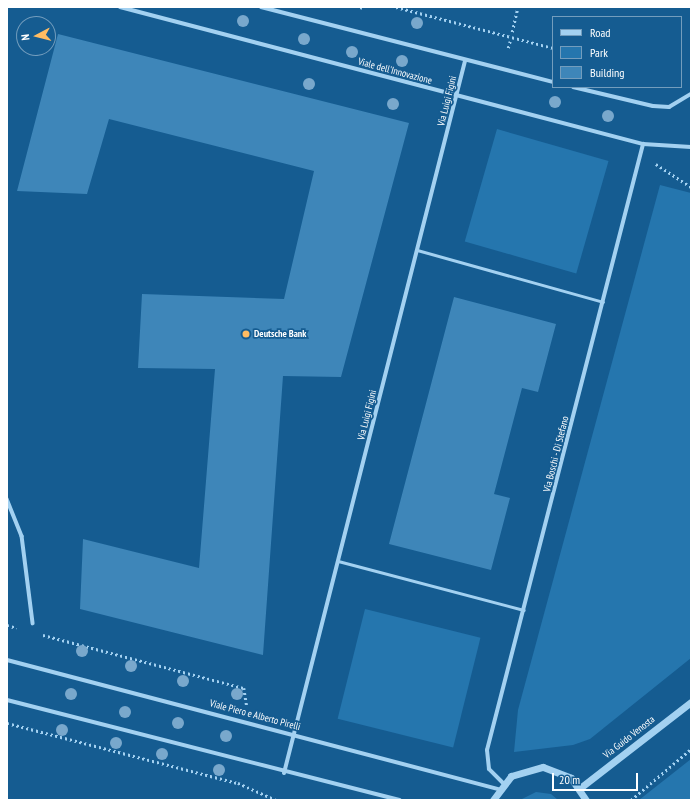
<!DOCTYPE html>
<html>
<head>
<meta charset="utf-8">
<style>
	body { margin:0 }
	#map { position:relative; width:698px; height:807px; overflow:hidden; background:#155c91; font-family:"PT Sans Narrow",sans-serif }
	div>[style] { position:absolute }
	.green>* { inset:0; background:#2576ae; transform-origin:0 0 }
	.building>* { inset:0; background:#3e86b9 }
	.path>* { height:2.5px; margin-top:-1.25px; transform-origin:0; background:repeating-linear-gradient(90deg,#a3d1f1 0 2px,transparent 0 5px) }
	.service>* { height:3px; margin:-1.5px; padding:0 1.5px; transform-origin:1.5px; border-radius:1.5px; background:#a3d1f1 }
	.pedestrian>* { height:3.5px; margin:-1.75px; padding:0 1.75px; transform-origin:1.75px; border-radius:1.75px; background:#a3d1f1 }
	.minor>* { height:4px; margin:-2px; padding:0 2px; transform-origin:2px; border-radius:2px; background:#a3d1f1 }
	.tertiary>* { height:7px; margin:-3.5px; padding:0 3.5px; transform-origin:3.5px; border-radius:3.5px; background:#a3d1f1 }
	.trees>* { width:12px; height:12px; margin:-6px; border-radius:50%; background:#79a8cc }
	.dots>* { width:11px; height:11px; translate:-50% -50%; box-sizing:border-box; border:2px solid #155c91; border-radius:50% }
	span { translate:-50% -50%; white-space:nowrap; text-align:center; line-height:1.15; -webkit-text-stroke:3.5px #155c91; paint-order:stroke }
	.street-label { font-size:10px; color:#fff }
	.poi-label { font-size:10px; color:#fff; font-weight:700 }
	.left { translate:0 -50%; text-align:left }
	.frame { position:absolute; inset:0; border:8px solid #fff; pointer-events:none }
	.legend { position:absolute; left:552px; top:16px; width:130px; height:72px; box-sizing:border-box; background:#155c91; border:1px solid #739dbd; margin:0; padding:5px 7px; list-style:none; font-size:12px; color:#fff }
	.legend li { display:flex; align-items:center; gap:8px; height:20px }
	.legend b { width:20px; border:1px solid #739dbd }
	.north { position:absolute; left:16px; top:16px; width:40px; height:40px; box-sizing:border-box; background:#155c91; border:1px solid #739dbd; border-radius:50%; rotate:263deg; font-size:11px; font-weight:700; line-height:16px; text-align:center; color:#fff }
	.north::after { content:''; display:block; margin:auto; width:14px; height:18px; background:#ffbc62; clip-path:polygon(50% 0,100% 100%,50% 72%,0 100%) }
	.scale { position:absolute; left:552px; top:773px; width:86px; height:18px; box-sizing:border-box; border:2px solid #fff; border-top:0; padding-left:5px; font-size:12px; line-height:14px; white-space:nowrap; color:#fff; -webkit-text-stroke:3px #155c91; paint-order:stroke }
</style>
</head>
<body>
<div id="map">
	<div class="green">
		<div style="left:497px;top:129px;width:116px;height:117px;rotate:16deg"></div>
		<div style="clip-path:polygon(660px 185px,691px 193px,691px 658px,590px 739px,573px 745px,514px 752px,518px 710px)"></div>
		<div style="left:365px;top:609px;width:119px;height:113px;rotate:14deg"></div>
		<div style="clip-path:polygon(691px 759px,691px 800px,639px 800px)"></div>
		<div style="clip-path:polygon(536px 792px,551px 794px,558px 800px,520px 800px)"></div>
	</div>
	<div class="building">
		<div style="clip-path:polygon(58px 34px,409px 123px,341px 377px,283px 376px,263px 655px,80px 609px,83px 539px,199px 568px,215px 369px,138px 368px,142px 294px,284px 299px,314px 171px,109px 119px,87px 194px,17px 191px)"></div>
		<div style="clip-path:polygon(454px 297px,556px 324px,538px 392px,522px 388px,494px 494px,510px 498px,491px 570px,389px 544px)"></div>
	</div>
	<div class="path">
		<div style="left:360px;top:7px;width:4px;rotate:14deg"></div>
		<div style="left:396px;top:7px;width:162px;rotate:14.6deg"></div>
		<div style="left:512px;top:32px;width:26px;rotate:-77deg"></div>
		<div style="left:508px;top:48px;width:7px;rotate:-74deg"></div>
		<div style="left:656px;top:164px;width:42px;rotate:33.3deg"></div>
		<div style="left:7px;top:625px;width:10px;rotate:17deg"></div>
		<div style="left:43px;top:635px;width:208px;rotate:14.8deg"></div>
		<div style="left:244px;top:688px;width:18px;rotate:81deg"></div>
		<div style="left:7px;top:723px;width:239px;rotate:14.6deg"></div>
		<div style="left:238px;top:783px;width:42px;rotate:24.1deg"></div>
		<div style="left:631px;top:800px;width:79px;rotate:-40.4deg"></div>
	</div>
	<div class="service">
		<div style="left:417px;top:250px;width:193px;rotate:15.6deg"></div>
		<div style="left:338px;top:561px;width:192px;rotate:14.8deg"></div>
	</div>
	<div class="pedestrian">
		<div style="left:7px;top:499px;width:40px;rotate:68deg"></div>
		<div style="left:22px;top:536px;width:88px;rotate:82.8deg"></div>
	</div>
	<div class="minor">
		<div style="left:120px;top:7px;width:541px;rotate:14.68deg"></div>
		<div style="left:643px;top:144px;width:48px;rotate:3.6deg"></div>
		<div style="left:261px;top:7px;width:301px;rotate:14.4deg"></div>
		<div style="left:573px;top:87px;width:82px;rotate:13.4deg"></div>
		<div style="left:653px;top:106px;width:16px;rotate:4deg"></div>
		<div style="left:669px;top:107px;width:26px;rotate:-31deg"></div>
		<div style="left:7px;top:660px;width:508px;rotate:14.72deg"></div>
		<div style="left:7px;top:700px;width:405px;rotate:14.3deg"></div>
		<div style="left:284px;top:773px;width:735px;rotate:-75.74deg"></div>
		<div style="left:503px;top:783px;width:20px;rotate:-135deg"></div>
		<div style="left:489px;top:769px;width:19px;rotate:-96deg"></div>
		<div style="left:487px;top:750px;width:626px;rotate:-75.56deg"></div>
	</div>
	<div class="tertiary">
		<div style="left:580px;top:788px;width:140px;rotate:-37.8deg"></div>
		<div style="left:493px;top:800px;width:30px;rotate:-53deg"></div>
		<div style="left:511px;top:776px;width:33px;rotate:-16deg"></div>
		<div style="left:543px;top:767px;width:30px;rotate:21deg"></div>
		<div style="left:571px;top:778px;width:27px;rotate:56deg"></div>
	</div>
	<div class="trees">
		<div style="left:243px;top:21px"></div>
		<div style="left:417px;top:23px"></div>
		<div style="left:304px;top:39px"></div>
		<div style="left:352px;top:52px"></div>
		<div style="left:402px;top:61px"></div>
		<div style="left:309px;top:84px"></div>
		<div style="left:555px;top:102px"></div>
		<div style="left:393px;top:104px"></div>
		<div style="left:608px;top:116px"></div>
		<div style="left:82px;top:651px"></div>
		<div style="left:131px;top:666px"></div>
		<div style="left:183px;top:681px"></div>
		<div style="left:71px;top:694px"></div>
		<div style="left:237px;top:694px"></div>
		<div style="left:125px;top:712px"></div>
		<div style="left:178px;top:723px"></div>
		<div style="left:62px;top:730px"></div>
		<div style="left:226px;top:736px"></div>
		<div style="left:116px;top:743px"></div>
		<div style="left:162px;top:754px"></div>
		<div style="left:219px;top:770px"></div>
	</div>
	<div class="dots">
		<div style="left:246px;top:334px;background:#ffbc62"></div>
	</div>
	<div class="street-label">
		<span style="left:395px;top:71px;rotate:15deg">Viale dell'Innovazione</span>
		<span style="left:447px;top:101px;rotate:-76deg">Via Luigi Figini</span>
		<span style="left:367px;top:415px;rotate:-76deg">Via Luigi Figini</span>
		<span style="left:556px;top:454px;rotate:-76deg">Via Boschi - Di Stefano</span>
		<span style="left:255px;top:715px;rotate:15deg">Viale Piero e Alberto Pirelli</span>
		<span style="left:629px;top:737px;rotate:-38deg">Via Guido Venosta</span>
	</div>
	<div class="poi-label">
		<span class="left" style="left:254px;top:334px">Deutsche Bank</span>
	</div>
	<div class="frame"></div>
	<ul class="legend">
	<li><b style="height:5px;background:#a3d1f1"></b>Road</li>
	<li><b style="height:11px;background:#2576ae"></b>Park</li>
	<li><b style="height:11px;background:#3e86b9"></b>Building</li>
	</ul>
	<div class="north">N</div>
	<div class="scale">20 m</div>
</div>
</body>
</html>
